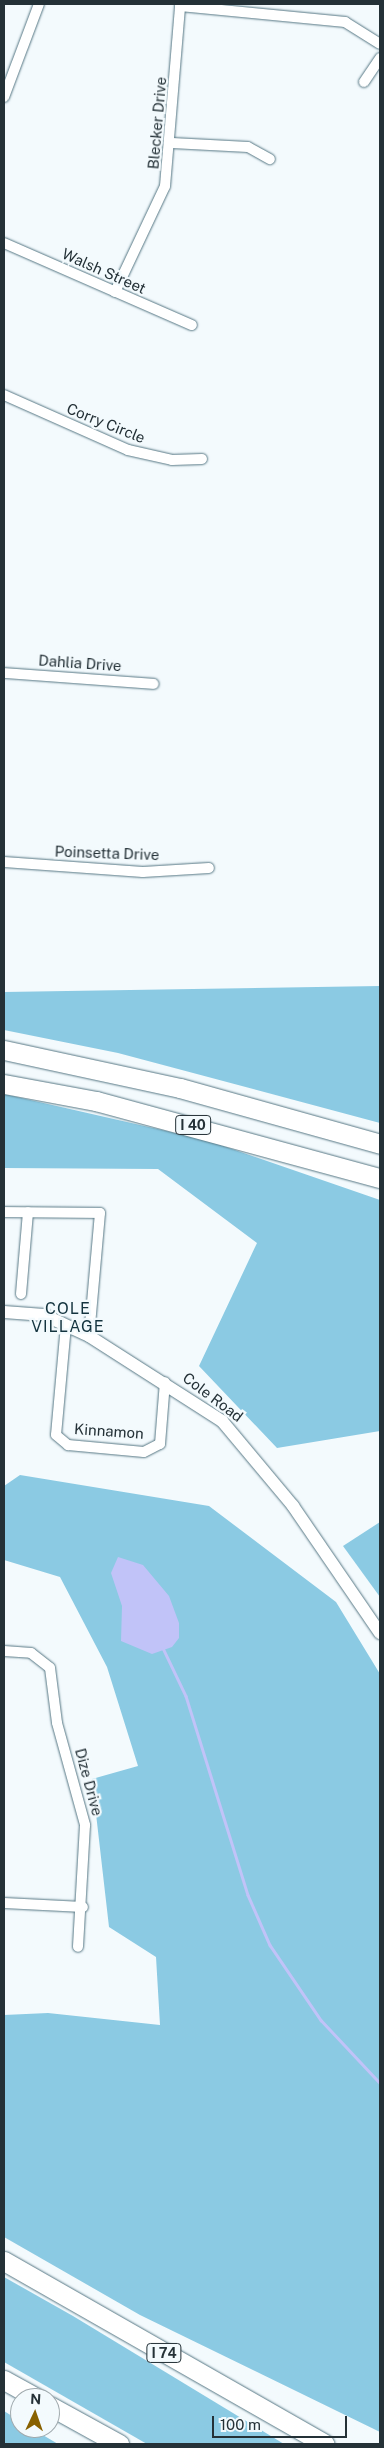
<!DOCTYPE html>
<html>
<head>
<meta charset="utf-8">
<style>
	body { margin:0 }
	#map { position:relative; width:384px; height:2448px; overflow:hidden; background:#f3fafd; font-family:"Public Sans",sans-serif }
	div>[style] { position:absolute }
	.forest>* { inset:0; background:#8bcae3 }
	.water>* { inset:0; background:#c1c3f8 }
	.stream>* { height:2.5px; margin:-1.25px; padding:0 1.25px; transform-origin:1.25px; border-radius:1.25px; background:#c1c3f8 }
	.roads { filter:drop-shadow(0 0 1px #567784) drop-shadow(0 0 1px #567784) }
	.minor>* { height:10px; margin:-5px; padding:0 5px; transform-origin:5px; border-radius:5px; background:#fff }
	.tertiary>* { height:12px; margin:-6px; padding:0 6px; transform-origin:6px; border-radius:6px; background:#fff }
	.motorway>* { height:19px; margin:-9.5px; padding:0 9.5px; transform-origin:9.5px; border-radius:9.5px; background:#fff }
	span { translate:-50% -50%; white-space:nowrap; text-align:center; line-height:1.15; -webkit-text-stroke:4.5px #f3fafd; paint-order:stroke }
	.shield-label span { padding:1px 4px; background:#f3fafd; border:1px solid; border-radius:4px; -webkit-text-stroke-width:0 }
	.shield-label { font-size:14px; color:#243137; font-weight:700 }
	.street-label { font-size:15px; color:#243137 }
	.neighbourhood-label { font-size:16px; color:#14343f; letter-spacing:1px }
	.frame { position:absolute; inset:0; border:5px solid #243137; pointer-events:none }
	.north { position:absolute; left:10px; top:2388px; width:50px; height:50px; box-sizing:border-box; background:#f3fafd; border:1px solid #a0aaae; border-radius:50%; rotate:3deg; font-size:14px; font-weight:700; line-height:20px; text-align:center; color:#243137 }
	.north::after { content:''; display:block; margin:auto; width:18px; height:22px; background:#886100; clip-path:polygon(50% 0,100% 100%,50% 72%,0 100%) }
	.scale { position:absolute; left:212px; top:2416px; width:135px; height:22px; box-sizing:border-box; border:2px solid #243137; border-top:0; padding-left:6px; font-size:15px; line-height:18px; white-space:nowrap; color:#243137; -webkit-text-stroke:4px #f3fafd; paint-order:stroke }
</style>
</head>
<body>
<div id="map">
	<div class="forest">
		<div style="clip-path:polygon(380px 986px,380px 1123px,118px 1053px,4px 1030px,4px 992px)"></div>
		<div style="clip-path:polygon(4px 1094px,206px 1140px,380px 1200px,380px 1431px,277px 1448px,199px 1366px,257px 1243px,158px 1169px,4px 1168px)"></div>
		<div style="clip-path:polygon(20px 1475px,209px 1506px,336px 1602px,380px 1674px,380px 2432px,140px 2315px,4px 2237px,4px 2015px,48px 2013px,160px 2025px,156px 1957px,109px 1927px,92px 1779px,138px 1766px,107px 1667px,60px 1577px,4px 1560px,4px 1486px)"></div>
		<div style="clip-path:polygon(380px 1522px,380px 1597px,343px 1546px)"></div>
		<div style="clip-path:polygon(4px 2277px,73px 2316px,284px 2444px,147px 2444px,4px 2362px)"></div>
		<div style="clip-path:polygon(4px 2411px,20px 2421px,20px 2428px,31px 2428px,58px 2444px,4px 2444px)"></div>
	</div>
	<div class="water">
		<div style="clip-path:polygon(118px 1557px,143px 1565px,169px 1596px,179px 1623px,179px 1638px,172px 1647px,152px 1654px,121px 1641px,122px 1606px,111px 1573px)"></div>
	</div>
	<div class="stream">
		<div style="left:163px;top:1648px;width:53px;rotate:64.4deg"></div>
		<div style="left:186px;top:1696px;width:208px;rotate:72.7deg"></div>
		<div style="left:248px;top:1895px;width:55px;rotate:66.3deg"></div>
		<div style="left:270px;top:1945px;width:91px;rotate:55.8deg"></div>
		<div style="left:321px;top:2020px;width:86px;rotate:46.9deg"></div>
	</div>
	<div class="roads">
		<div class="minor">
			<div style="left:364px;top:82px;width:29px;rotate:-56deg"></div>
			<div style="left:4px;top:97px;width:99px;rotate:-69.4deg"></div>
			<div style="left:172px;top:143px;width:76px;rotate:3deg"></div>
			<div style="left:248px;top:147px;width:25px;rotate:29deg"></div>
			<div style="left:4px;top:243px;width:205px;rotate:23.6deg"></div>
			<div style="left:115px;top:292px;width:117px;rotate:-64.7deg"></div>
			<div style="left:165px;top:186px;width:181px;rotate:-85.2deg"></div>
			<div style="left:180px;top:6px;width:166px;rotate:5.5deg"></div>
			<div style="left:345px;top:22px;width:41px;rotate:32.2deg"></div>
			<div style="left:4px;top:395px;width:136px;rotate:23.9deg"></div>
			<div style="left:128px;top:450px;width:45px;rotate:12.8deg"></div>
			<div style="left:172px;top:460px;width:30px;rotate:-2deg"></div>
			<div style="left:4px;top:673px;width:150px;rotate:4.2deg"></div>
			<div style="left:4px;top:862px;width:139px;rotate:4.1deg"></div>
			<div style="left:143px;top:872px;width:66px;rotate:-3.5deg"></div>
			<div style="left:4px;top:1212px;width:96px;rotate:0.6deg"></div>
			<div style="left:100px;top:1213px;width:123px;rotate:95.1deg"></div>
			<div style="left:21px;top:1294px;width:82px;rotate:-85.1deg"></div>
			<div style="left:66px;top:1325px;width:110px;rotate:95.2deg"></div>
			<div style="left:56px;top:1435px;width:16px;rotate:40deg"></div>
			<div style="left:68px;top:1445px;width:76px;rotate:5.3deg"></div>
			<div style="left:144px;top:1452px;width:18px;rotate:-27deg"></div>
			<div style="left:160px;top:1444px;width:62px;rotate:-85.4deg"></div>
			<div style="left:4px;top:1651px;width:27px;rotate:4deg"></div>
			<div style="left:31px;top:1653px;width:24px;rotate:38deg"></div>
			<div style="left:50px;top:1668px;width:55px;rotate:82.7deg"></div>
			<div style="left:57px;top:1723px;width:106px;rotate:74.6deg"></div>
			<div style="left:85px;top:1825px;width:122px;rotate:93.3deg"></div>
			<div style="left:4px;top:1903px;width:79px;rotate:2.9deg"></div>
		</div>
		<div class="tertiary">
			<div style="left:4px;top:1312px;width:40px;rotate:4.3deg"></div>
			<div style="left:44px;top:1315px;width:50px;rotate:25deg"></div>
			<div style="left:89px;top:1336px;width:158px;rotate:32.6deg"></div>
			<div style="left:222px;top:1421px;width:111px;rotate:50.1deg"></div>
			<div style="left:293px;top:1506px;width:154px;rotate:55.6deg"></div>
		</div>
		<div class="motorway">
			<div style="left:4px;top:1050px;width:180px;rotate:12.2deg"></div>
			<div style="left:180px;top:1088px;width:208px;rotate:15.6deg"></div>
			<div style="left:4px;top:1084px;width:94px;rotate:10.5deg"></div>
			<div style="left:96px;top:1101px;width:294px;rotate:15.2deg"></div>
			<div style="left:4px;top:2261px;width:369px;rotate:29.7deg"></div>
			<div style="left:4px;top:2380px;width:38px;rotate:29deg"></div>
			<div style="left:50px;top:2406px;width:79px;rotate:28.8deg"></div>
		</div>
	</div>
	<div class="shield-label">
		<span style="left:193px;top:1125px">I 40</span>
		<span style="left:164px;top:2353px">I 74</span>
	</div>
	<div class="street-label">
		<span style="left:157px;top:123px;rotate:-85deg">Blecker Drive</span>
		<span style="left:104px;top:271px;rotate:24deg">Walsh Street</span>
		<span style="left:106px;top:423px;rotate:22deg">Corry Circle</span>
		<span style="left:80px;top:663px;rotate:4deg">Dahlia Drive</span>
		<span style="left:107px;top:853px;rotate:2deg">Poinsetta Drive</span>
		<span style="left:213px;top:1397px;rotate:37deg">Cole Road</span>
		<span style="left:109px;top:1431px;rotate:4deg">Kinnamon</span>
		<span style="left:89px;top:1782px;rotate:75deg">Dize Drive</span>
	</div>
	<div class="neighbourhood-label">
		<span style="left:68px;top:1318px">COLE<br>VILLAGE</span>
	</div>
	<div class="frame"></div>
	<div class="north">N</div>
	<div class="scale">100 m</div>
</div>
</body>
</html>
